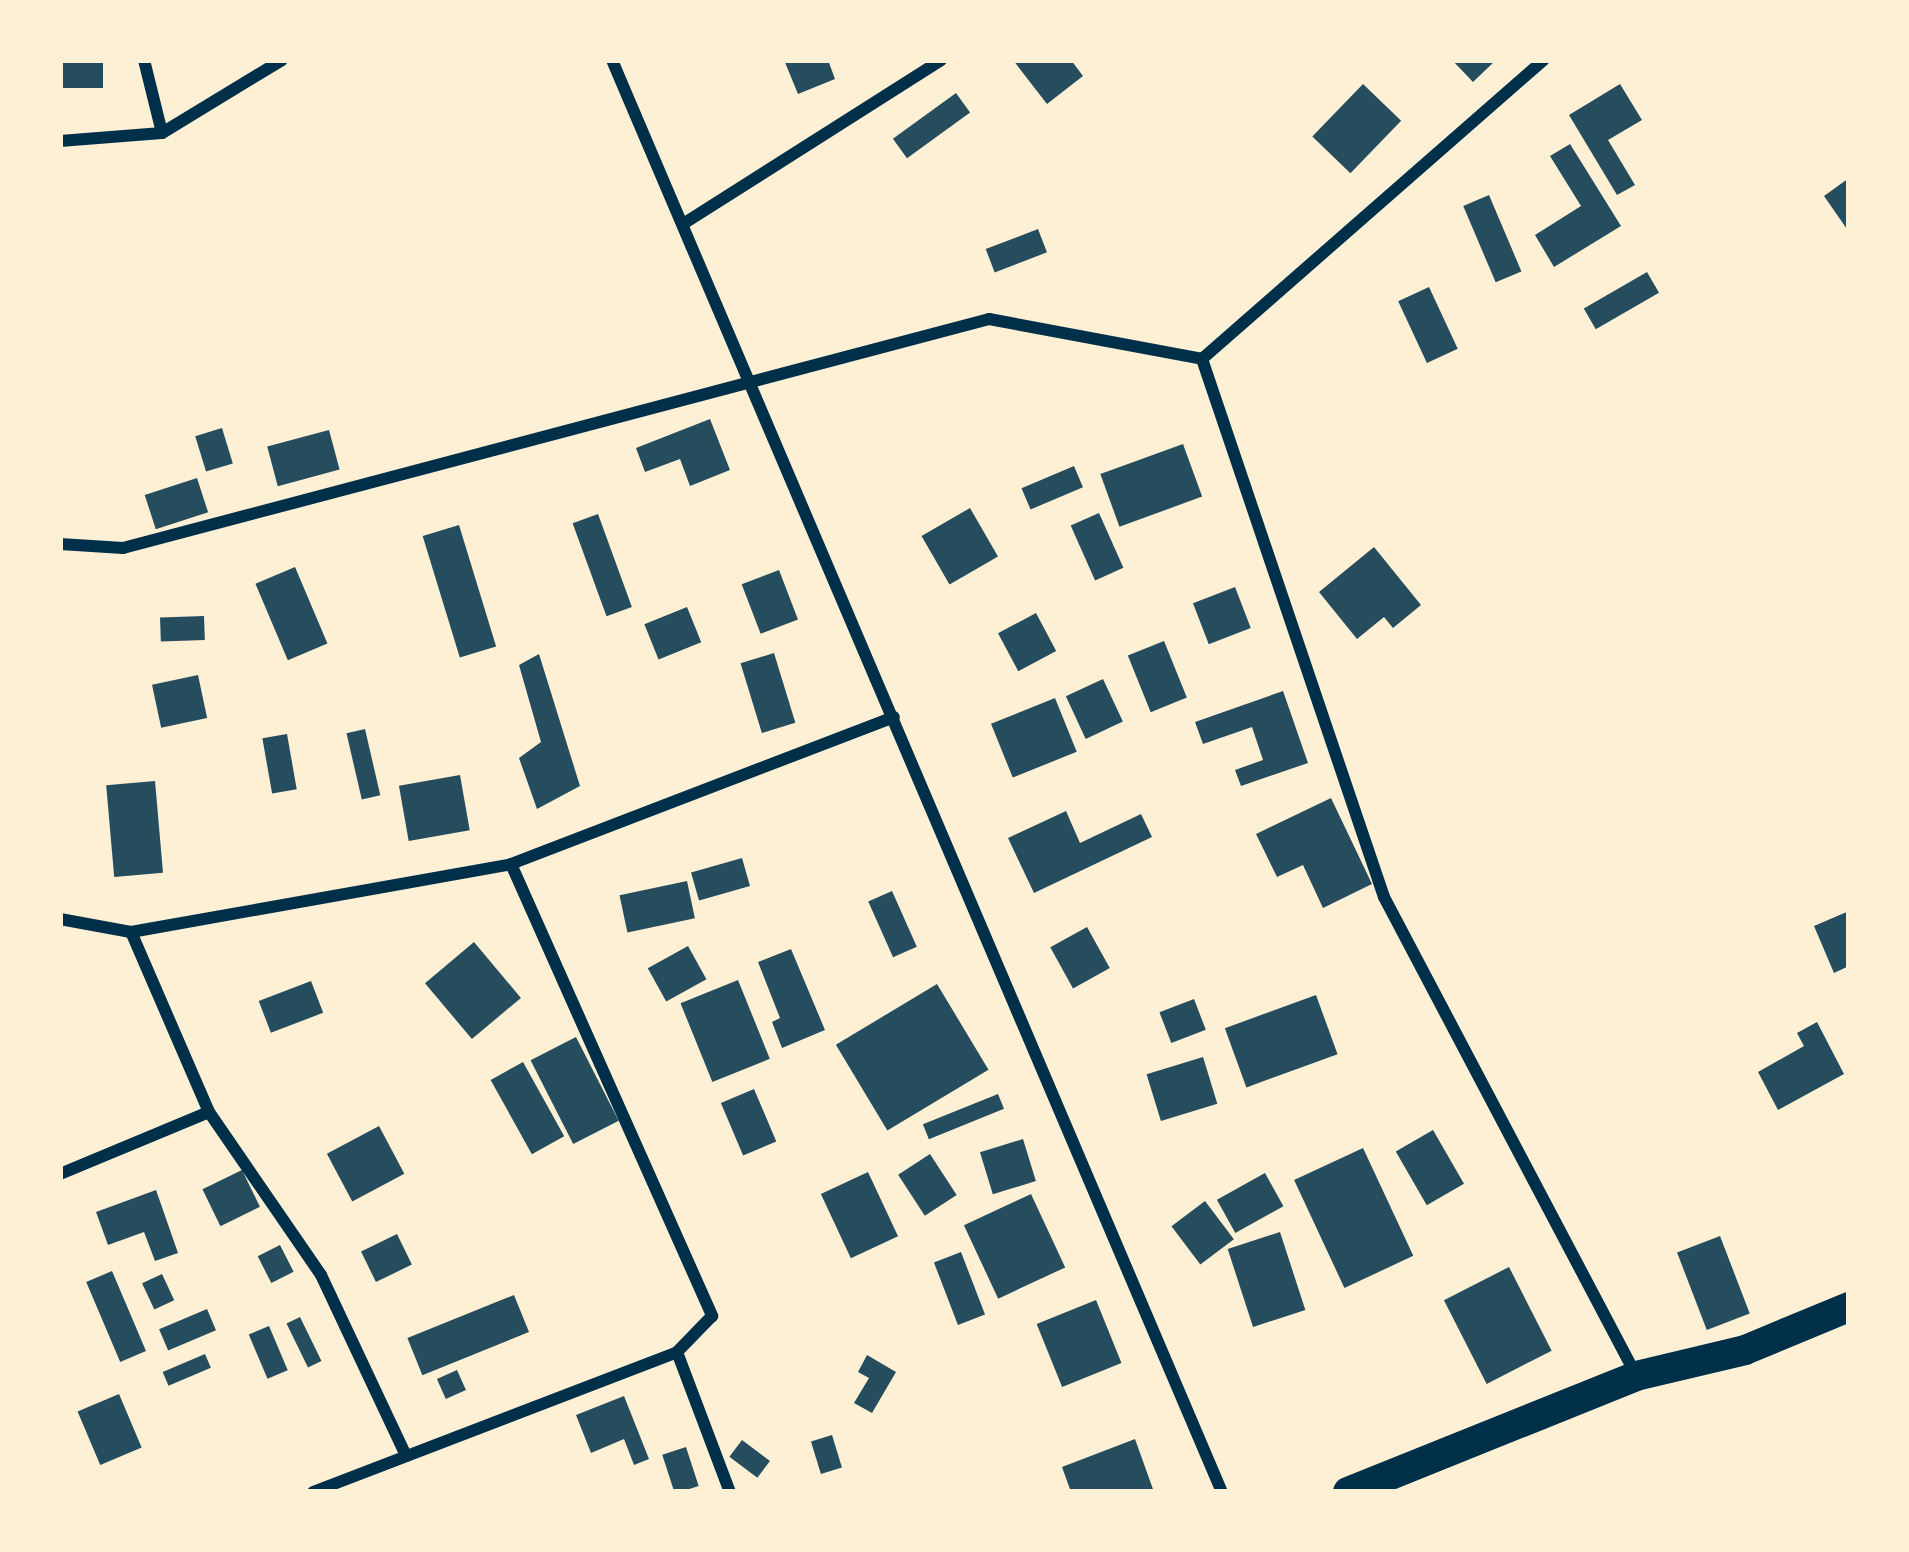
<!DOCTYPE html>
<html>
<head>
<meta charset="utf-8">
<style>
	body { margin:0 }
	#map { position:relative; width:1909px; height:1552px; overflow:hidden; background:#fdf0d5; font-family:"Work Sans",sans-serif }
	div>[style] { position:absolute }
	.building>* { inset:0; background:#264d5e; transform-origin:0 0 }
	.minor>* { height:12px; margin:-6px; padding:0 6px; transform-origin:6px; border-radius:6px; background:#003049 }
	.primary>* { height:30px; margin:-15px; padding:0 15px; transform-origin:15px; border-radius:15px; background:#003049 }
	span { translate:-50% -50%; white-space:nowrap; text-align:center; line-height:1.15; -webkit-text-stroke:12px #fdf0d5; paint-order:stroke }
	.frame { position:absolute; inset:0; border:63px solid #fdf0d5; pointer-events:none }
</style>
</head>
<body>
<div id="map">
	<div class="building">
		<div style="left:63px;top:60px;width:40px;height:28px"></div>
		<div style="clip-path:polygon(784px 60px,828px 60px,835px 79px,798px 94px)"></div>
		<div style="clip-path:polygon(1013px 60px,1071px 60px,1083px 76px,1047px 104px)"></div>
		<div style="clip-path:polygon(1452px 60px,1496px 60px,1473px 82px)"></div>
		<div style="left:1363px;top:84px;width:53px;height:73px;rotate:44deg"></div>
		<div style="clip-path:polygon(1620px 84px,1642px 120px,1608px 140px,1635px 185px,1617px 195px,1569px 115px)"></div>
		<div style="left:956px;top:93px;width:24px;height:78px;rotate:54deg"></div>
		<div style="clip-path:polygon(1570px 144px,1621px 226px,1554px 267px,1535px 235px,1581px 206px,1550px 156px)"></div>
		<div style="clip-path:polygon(1849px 178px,1849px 232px,1824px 196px)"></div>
		<div style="left:1489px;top:195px;width:83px;height:28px;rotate:67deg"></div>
		<div style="left:1038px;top:229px;width:25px;height:56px;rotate:69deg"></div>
		<div style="left:1647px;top:272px;width:24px;height:73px;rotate:60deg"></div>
		<div style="left:1429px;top:287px;width:68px;height:34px;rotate:65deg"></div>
		<div style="clip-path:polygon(710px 419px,730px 470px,690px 486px,680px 459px,645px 472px,636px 448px)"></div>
		<div style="left:222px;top:428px;width:37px;height:28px;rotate:73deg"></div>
		<div style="left:329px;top:430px;width:41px;height:64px;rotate:75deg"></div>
		<div style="left:1183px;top:444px;width:56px;height:88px;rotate:70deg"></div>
		<div style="left:1074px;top:466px;width:23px;height:57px;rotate:67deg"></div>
		<div style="left:197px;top:478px;width:36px;height:55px;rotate:72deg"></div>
		<div style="left:970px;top:508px;width:56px;height:56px;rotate:60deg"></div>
		<div style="left:1099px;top:513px;width:60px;height:31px;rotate:66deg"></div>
		<div style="left:598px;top:514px;width:99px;height:27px;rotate:70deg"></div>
		<div style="left:459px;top:525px;width:127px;height:38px;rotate:73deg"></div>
		<div style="clip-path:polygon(1374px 547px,1421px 605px,1393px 628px,1384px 617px,1357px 639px,1319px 592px)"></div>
		<div style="left:295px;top:567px;width:83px;height:43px;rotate:67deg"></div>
		<div style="left:779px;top:570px;width:53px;height:40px;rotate:69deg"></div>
		<div style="left:1235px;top:587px;width:44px;height:45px;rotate:69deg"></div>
		<div style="left:687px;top:607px;width:38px;height:46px;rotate:68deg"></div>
		<div style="left:1036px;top:613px;width:43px;height:43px;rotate:62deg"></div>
		<div style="left:204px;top:616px;width:24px;height:44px;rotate:88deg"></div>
		<div style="left:1164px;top:641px;width:61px;height:39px;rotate:68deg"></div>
		<div style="left:774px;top:653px;width:73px;height:35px;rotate:73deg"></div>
		<div style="clip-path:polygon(539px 654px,580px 786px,537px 809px,519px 758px,541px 742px,519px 665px)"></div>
		<div style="left:198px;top:675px;width:44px;height:47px;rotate:78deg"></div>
		<div style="left:1103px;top:679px;width:47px;height:41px;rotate:65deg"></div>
		<div style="clip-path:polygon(1283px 691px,1308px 763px,1241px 786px,1235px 770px,1263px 760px,1252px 727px,1203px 744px,1195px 722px)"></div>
		<div style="left:1055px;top:698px;width:58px;height:69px;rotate:68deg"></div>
		<div style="left:365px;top:729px;width:68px;height:19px;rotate:77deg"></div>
		<div style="left:287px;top:734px;width:56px;height:25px;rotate:80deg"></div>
		<div style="left:460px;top:775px;width:56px;height:62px;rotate:80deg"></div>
		<div style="left:155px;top:781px;width:92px;height:49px;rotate:85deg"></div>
		<div style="clip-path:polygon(1331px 798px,1372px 884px,1323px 908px,1303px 865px,1277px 877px,1256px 834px)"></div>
		<div style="clip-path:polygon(1066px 811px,1080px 843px,1141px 814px,1152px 837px,1034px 893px,1008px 838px)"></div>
		<div style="left:742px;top:858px;width:29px;height:53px;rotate:74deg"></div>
		<div style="left:687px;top:881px;width:38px;height:69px;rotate:78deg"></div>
		<div style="left:892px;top:891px;width:61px;height:26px;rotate:66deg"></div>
		<div style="clip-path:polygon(1849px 911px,1849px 966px,1834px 973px,1814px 926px)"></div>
		<div style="left:1087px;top:927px;width:47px;height:42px;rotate:61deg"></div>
		<div style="left:474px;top:942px;width:73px;height:64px;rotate:50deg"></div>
		<div style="left:688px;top:946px;width:38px;height:46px;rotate:61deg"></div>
		<div style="clip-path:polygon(791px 949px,825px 1030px,782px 1048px,772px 1022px,780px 1018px,758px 962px)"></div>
		<div style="left:738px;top:980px;width:85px;height:62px;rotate:68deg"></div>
		<div style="left:311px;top:981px;width:34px;height:56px;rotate:69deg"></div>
		<div style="left:937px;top:984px;width:100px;height:118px;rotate:59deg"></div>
		<div style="left:1316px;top:995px;width:63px;height:97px;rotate:70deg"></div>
		<div style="left:1194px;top:999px;width:33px;height:37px;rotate:69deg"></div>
		<div style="clip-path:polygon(1817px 1022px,1844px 1074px,1778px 1110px,1758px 1072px,1804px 1046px,1797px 1033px)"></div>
		<div style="left:576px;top:1037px;width:94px;height:51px;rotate:63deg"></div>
		<div style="left:1203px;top:1057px;width:49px;height:59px;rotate:73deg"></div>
		<div style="left:523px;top:1062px;width:85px;height:37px;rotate:61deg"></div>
		<div style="left:754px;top:1089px;width:57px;height:36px;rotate:67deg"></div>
		<div style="left:998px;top:1094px;width:16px;height:81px;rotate:68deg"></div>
		<div style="left:379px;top:1126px;width:54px;height:59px;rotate:62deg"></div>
		<div style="left:1433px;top:1130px;width:62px;height:43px;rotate:60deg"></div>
		<div style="left:1023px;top:1139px;width:44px;height:45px;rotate:73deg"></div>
		<div style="left:1363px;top:1148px;width:119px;height:76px;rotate:65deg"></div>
		<div style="left:930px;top:1154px;width:49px;height:38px;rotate:57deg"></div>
		<div style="left:242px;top:1170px;width:41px;height:44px;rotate:64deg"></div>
		<div style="left:868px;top:1172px;width:71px;height:52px;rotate:65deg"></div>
		<div style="left:1265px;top:1173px;width:38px;height:55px;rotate:61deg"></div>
		<div style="clip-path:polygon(156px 1190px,178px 1253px,155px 1261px,144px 1232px,108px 1245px,96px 1212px)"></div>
		<div style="left:1031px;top:1194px;width:81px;height:74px;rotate:65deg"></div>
		<div style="left:1205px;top:1201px;width:48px;height:42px;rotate:53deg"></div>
		<div style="left:1280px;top:1232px;width:82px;height:55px;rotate:72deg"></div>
		<div style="left:397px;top:1234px;width:34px;height:40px;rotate:64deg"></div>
		<div style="left:1720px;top:1236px;width:83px;height:46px;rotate:69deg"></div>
		<div style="left:280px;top:1245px;width:30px;height:25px;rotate:63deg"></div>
		<div style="left:961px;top:1252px;width:67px;height:29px;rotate:69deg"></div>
		<div style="left:1509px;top:1267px;width:94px;height:73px;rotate:63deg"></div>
		<div style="left:112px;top:1271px;width:87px;height:28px;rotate:67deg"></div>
		<div style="left:162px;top:1274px;width:29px;height:22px;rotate:65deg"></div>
		<div style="left:514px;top:1295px;width:40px;height:115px;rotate:68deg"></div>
		<div style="left:1096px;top:1300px;width:68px;height:64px;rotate:68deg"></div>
		<div style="left:207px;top:1309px;width:23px;height:52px;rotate:67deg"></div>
		<div style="left:300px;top:1317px;width:49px;height:15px;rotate:64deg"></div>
		<div style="left:269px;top:1326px;width:48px;height:22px;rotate:67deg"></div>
		<div style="left:205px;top:1354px;width:15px;height:46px;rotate:67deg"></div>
		<div style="clip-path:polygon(867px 1355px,896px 1372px,872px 1413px,854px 1403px,869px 1378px,858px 1372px)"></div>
		<div style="left:457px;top:1370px;width:22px;height:22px;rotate:66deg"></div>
		<div style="left:119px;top:1394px;width:58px;height:45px;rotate:67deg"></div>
		<div style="clip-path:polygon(624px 1396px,649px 1459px,634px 1465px,624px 1439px,591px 1453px,576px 1415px)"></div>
		<div style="left:832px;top:1435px;width:34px;height:22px;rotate:73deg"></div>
		<div style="clip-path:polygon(1135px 1439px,1154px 1492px,1071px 1492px,1062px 1467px)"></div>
		<div style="left:742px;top:1440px;width:35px;height:21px;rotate:37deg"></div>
		<div style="left:686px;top:1447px;width:41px;height:25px;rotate:72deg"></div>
	</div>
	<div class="minor">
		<div style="left:144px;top:60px;width:75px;rotate:76.1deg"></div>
		<div style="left:612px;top:60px;width:1557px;rotate:66.93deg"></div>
		<div style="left:60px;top:141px;width:102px;rotate:-4.5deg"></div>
		<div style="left:162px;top:133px;width:140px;rotate:-31.3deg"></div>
		<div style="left:683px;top:224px;width:306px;rotate:-32.4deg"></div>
		<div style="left:1202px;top:359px;width:568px;rotate:71.31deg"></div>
		<div style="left:1384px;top:897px;width:540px;rotate:62.2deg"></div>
		<div style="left:60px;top:544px;width:63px;rotate:3.6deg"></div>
		<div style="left:123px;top:548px;width:896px;rotate:-14.81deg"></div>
		<div style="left:989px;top:319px;width:217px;rotate:10.6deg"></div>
		<div style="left:1202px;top:359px;width:454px;rotate:-41.2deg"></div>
		<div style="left:511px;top:864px;width:495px;rotate:66deg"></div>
		<div style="left:712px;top:1316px;width:50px;rotate:134.2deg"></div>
		<div style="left:60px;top:919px;width:72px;rotate:10.4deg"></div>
		<div style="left:131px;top:932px;width:386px;rotate:-10.1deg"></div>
		<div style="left:511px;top:864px;width:410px;rotate:-21deg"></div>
		<div style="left:209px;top:1112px;width:198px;rotate:55.5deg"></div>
		<div style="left:321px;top:1275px;width:200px;rotate:64.8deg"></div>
		<div style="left:60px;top:1174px;width:161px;rotate:-22.6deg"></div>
		<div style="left:209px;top:1112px;width:196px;rotate:-113.4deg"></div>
		<div style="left:313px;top:1492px;width:390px;rotate:-21deg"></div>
		<div style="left:677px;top:1352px;width:150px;rotate:69.3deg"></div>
	</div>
	<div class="primary">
		<div style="left:1348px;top:1492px;width:310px;rotate:-21.9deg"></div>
		<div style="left:1636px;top:1376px;width:112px;rotate:-13.4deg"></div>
		<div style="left:1745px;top:1350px;width:113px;rotate:-22.5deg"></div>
	</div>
	<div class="frame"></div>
</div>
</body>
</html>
